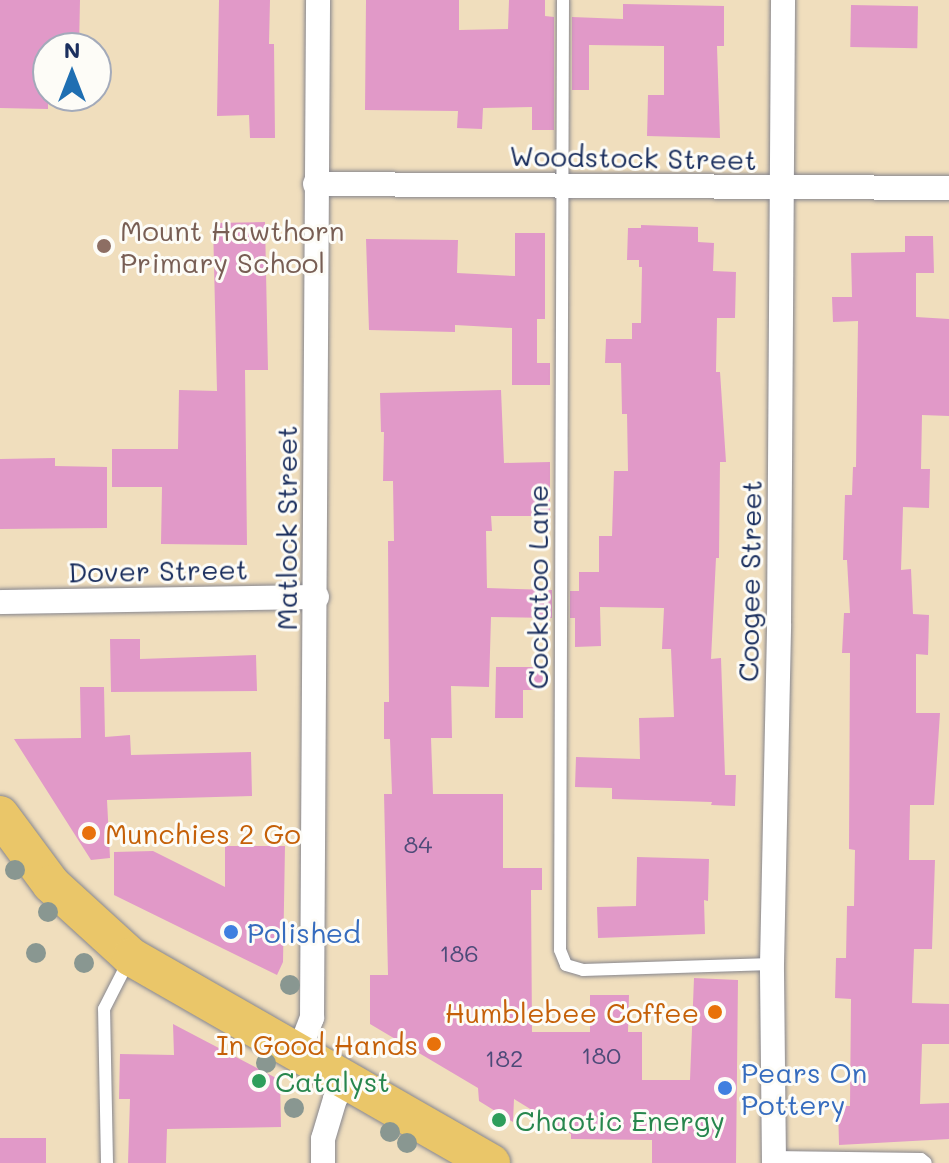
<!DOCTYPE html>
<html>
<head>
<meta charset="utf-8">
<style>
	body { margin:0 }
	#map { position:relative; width:949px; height:1163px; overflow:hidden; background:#f0debd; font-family:Mali,sans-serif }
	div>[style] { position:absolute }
	.building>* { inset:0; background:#e199c8; transform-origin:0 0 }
	.roads { filter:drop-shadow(0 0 2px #86868e) drop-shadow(0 0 2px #86868e) }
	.service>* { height:12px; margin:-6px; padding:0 6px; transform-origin:6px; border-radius:6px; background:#fff }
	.minor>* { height:24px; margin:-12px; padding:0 12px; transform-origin:12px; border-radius:12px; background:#fff }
	.primary>* { height:38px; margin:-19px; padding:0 19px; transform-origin:19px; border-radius:19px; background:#eac669 }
	.trees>* { width:20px; height:20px; margin:-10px; border-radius:50%; background:#899791 }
	.dots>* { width:22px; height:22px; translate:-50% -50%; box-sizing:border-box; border:4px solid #fdfcf7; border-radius:50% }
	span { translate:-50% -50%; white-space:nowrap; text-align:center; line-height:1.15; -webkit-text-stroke:6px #fdfcf7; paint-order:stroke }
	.number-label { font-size:24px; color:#4c4a78 }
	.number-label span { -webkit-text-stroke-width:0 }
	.street-label { font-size:28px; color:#1b2f5e }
	.education-label { font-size:28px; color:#785e54 }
	.left { translate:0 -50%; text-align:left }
	.food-label { font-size:28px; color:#c56008 }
	.right { translate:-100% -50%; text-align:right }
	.shop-label { font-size:28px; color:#366cbe }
	.leisure-label { font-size:28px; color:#27864d }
	.north { position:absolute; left:32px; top:32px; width:80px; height:80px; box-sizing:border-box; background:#fdfcf7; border:2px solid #a3aaba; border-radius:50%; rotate:0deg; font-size:22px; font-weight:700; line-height:32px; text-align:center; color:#1b2f5e }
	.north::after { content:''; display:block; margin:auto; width:28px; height:36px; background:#1f6fb2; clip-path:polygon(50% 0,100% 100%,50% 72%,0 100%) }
</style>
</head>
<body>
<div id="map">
	<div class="building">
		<div style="clip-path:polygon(0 0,80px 0,79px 48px,48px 48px,48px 109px,0 108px)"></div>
		<div style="clip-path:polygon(219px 0,270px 0,269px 44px,274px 44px,275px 138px,250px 138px,249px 115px,217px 116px)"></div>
		<div style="clip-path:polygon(366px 0,459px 0,459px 30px,508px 29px,509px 0,545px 0,545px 16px,554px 17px,554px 130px,532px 130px,532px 107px,483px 108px,482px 129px,457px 128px,458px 111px,365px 110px)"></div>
		<div style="clip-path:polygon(623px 4px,724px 6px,724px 46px,717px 46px,720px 138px,647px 136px,648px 95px,664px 95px,664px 46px,589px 45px,589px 90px,572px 90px,572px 17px,623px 19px)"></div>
		<div style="left:851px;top:5px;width:67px;height:42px;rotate:1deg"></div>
		<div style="clip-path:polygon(265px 222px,268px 370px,245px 370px,247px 545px,161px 544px,162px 487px,112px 487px,112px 449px,178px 449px,179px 390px,217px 391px,213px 223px)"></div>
		<div style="clip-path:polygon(641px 225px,698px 227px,698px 242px,714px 243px,713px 271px,736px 272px,735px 318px,717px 318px,716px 372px,720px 372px,726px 462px,720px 462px,719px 558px,716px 558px,711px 659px,721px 658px,725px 775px,736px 775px,735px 806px,711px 805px,712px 802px,612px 799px,612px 788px,575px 787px,576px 757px,640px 759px,639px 718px,674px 717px,671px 649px,662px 649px,664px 608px,600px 607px,601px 646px,575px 647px,575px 618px,570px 618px,570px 591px,579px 591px,579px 572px,599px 572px,599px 536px,612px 536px,614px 471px,628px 471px,627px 414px,622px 414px,621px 363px,605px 363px,606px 339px,632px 339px,632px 323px,641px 323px,642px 267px,639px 267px,639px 260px,627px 260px,628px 228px,641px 228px)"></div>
		<div style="clip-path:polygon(515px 233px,545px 233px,545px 319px,537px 319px,537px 363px,550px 363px,550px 385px,512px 385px,512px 328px,455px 325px,455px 332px,369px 330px,366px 239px,458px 240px,457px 273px,515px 276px)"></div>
		<div style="clip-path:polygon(905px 236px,933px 236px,934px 273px,916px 273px,916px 317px,949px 319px,949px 416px,922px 415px,921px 469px,930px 469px,929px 508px,903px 507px,901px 570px,911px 569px,913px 614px,929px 615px,928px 655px,916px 654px,916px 713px,940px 713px,934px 805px,910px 805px,909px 860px,935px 860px,932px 949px,914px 949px,912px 1003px,949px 1004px,949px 1044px,922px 1044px,920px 1104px,949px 1103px,949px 1139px,839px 1145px,838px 1106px,850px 1106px,851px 999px,835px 998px,836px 958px,846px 958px,847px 906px,854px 906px,855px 850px,849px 849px,850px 653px,842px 653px,844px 613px,850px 613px,847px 560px,843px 560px,845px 495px,852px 495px,853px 467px,856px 467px,858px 321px,833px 322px,832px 297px,852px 297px,851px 253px,905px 252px)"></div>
		<div style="clip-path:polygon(501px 390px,504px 463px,550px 462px,550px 516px,491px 516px,492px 531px,486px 531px,487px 588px,552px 590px,552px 618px,491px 617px,489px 687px,451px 686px,452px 738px,431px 738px,433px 794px,503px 794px,503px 868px,542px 868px,542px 890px,531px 890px,532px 1032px,590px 1032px,590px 995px,629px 995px,628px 1032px,642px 1032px,642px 1080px,690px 1080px,694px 978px,738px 980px,736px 1163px,652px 1163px,652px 1140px,571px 1139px,571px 1134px,514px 1099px,513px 1122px,479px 1101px,478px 1088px,370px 1024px,370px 975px,388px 975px,384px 794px,392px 794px,390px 739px,384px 739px,384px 702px,389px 702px,388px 541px,394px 541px,393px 481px,383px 481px,384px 432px,381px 432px,380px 393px)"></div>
		<div style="clip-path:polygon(55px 458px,55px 466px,107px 467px,107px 528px,0 529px,0 459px)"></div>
		<div style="clip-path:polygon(110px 639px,140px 639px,140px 659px,256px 655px,257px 691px,111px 692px)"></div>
		<div style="clip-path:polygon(496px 667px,544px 667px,544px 690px,523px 690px,523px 718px,495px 718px)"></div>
		<div style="clip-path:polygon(80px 687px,104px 687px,105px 737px,130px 735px,131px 755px,251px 752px,252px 796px,107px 800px,110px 858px,91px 860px,14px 739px,81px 738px)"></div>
		<div style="clip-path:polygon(225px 846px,285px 846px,283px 962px,277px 975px,114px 895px,114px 852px,153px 851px,225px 887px)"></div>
		<div style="clip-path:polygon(637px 857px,709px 859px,708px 901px,704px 900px,705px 934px,598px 938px,597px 907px,636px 906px)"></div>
		<div style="clip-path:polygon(173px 1024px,280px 1080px,281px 1127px,167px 1129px,166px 1163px,128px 1163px,130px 1099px,119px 1099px,120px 1054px,174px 1055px)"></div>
		<div style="left:46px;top:1138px;width:25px;height:46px;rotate:90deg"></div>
	</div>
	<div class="roads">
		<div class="service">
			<div style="left:563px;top:0;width:950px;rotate:90.18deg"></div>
			<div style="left:560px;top:950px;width:16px;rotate:68deg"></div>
			<div style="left:566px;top:965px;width:18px;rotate:16deg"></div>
			<div style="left:583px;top:970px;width:189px;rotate:-1.8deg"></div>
			<div style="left:773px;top:1157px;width:148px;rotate:0.8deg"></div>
			<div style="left:921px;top:1159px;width:6px;rotate:39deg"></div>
			<div style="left:107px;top:1163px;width:154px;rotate:-91.1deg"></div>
			<div style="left:104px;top:1009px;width:55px;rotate:-63deg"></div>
		</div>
		<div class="minor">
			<div style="left:315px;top:184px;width:634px;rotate:0.36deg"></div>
			<div style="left:0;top:602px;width:317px;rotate:-0.9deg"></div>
			<div style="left:298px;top:1054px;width:39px;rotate:-69deg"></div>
			<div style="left:312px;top:1018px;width:1018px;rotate:-89.66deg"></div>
			<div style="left:323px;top:1163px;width:24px;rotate:-90deg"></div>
			<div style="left:323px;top:1139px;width:42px;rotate:-73.3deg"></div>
			<div style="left:335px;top:1099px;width:22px;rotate:-56deg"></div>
			<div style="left:774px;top:1163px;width:199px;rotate:-90.6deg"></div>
			<div style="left:772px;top:964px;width:340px;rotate:-88.8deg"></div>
			<div style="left:779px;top:624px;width:624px;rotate:-89.63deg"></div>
		</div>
		<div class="primary">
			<div style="left:0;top:815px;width:86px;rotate:53.5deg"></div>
			<div style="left:51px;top:884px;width:108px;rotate:42.4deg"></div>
			<div style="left:131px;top:957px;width:415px;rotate:29.8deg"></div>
		</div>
	</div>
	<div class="trees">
		<div style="left:15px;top:870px"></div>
		<div style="left:48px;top:912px"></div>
		<div style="left:36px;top:953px"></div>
		<div style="left:84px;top:963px"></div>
		<div style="left:290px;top:985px"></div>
		<div style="left:266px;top:1063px"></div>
		<div style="left:294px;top:1108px"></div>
		<div style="left:390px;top:1132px"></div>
		<div style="left:407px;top:1143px"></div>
	</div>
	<div class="dots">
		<div style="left:104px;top:246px;background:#8d6e63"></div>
		<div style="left:89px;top:833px;background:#e8710a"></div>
		<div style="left:231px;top:932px;background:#3f7fe0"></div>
		<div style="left:715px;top:1012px;background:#e8710a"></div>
		<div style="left:434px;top:1044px;background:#e8710a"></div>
		<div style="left:259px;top:1081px;background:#2e9e5b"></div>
		<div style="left:725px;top:1088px;background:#3f7fe0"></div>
		<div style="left:499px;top:1120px;background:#2e9e5b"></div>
	</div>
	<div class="number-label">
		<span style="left:418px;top:844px">84</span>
		<span style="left:459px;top:953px">186</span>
		<span style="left:601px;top:1055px">180</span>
		<span style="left:504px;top:1058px">182</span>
	</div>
	<div class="street-label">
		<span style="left:633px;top:157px;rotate:1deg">Woodstock Street</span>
		<span style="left:286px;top:528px;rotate:-90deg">Matlock Street</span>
		<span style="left:158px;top:570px;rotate:-1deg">Dover Street</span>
		<span style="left:749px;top:581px;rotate:-89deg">Coogee Street</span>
		<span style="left:537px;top:587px;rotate:-90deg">Cockatoo Lane</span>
	</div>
	<div class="education-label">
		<span class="left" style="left:120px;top:246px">Mount Hawthorn<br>Primary School</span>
	</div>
	<div class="food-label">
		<span class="left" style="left:105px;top:833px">Munchies 2 Go</span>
		<span class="right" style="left:699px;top:1012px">Humblebee Coffee</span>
		<span class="right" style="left:418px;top:1044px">In Good Hands</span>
	</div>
	<div class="shop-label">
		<span class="left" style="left:247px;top:932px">Polished</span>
		<span class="left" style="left:741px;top:1088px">Pears On<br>Pottery</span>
	</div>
	<div class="leisure-label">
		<span class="left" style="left:275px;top:1081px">Catalyst</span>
		<span class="left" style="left:515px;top:1120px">Chaotic Energy</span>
	</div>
	<div class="north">N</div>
</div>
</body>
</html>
